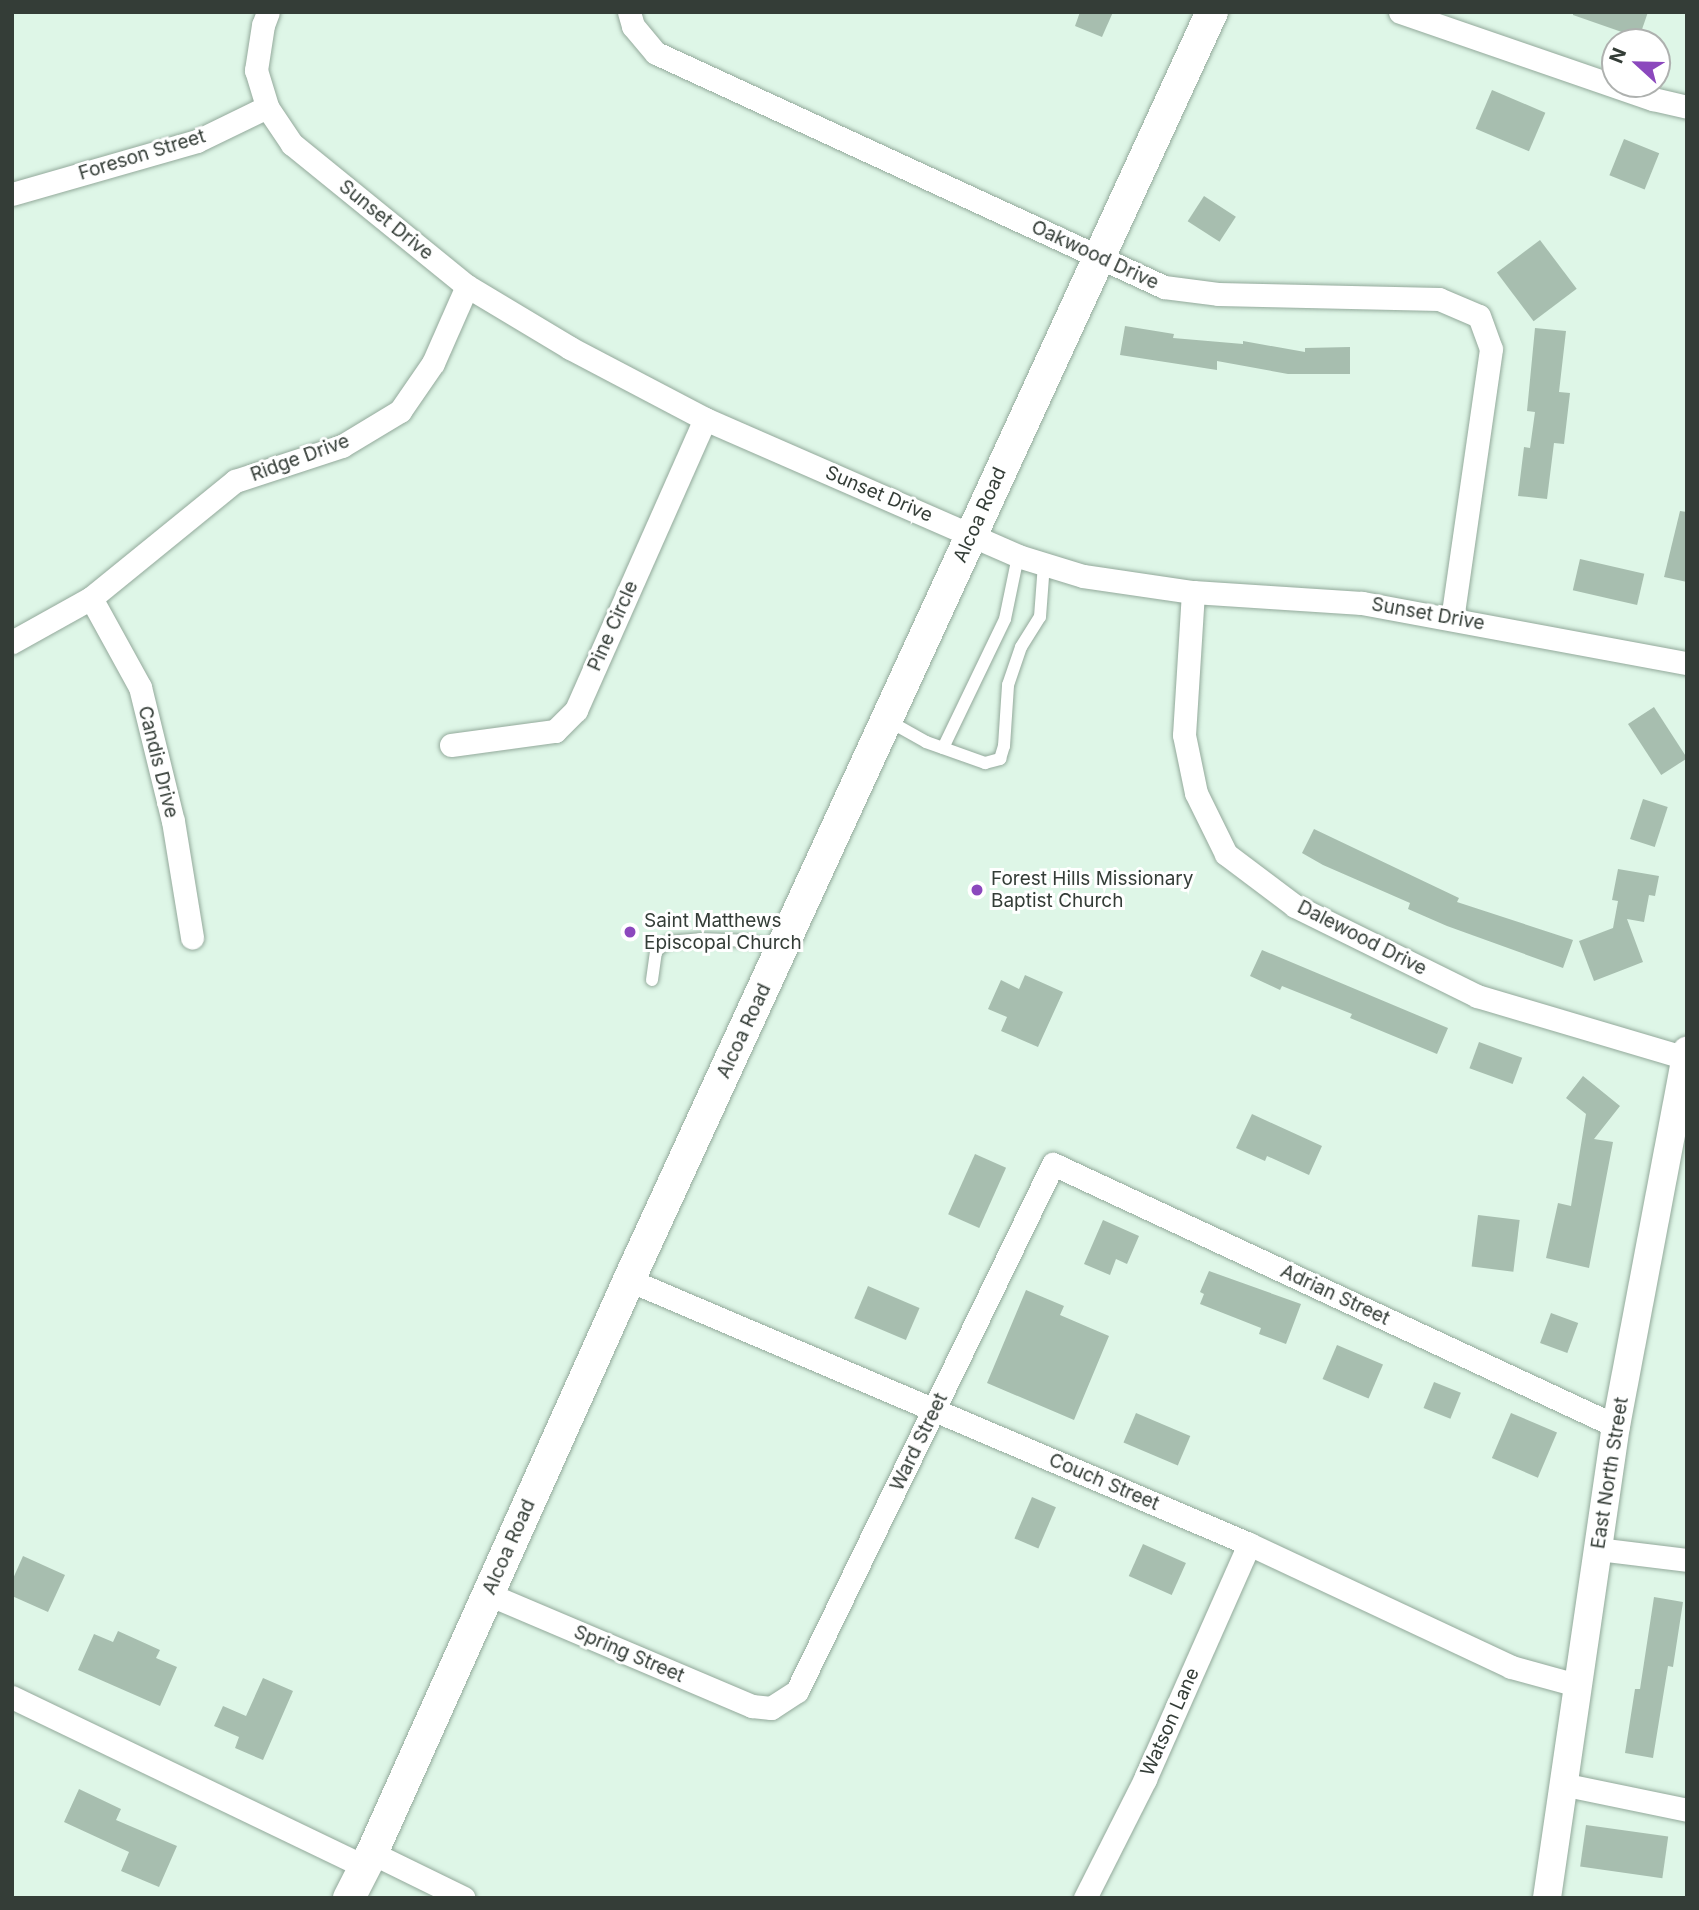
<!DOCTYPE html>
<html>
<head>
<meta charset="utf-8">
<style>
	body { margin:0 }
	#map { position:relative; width:1699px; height:1910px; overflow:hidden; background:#def6e7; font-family:Inter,sans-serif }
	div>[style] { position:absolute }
	.building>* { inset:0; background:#a7beaf; transform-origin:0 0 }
	.roads { filter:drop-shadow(0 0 2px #93a99b) drop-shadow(0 0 2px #93a99b) }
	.service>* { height:12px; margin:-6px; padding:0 6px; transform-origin:6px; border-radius:6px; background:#fff }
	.minor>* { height:23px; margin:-11.5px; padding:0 11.5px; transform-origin:11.5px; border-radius:11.5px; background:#fff }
	.tertiary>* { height:28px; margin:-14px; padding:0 14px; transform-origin:14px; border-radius:14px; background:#fff }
	.secondary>* { height:32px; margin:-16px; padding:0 16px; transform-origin:16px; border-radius:16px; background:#fff }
	.dots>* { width:19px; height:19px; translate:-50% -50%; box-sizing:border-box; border:4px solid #fff; border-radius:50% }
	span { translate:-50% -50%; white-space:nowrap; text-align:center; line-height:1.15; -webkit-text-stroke:6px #fff; paint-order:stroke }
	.street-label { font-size:19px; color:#343d37 }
	.poi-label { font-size:19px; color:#343d37 }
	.left { translate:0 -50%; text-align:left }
	.frame { position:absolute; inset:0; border:14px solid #343d37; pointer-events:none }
	.north { position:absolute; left:1601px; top:28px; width:70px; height:70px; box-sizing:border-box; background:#fff; border:2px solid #aeb1af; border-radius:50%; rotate:292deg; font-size:19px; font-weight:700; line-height:28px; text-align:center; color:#343d37 }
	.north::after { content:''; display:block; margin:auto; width:24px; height:32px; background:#8b48bd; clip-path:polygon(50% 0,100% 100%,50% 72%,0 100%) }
</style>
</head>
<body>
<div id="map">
	<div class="building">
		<div style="clip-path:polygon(1080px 12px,1113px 12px,1102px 37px,1075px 26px)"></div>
		<div style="clip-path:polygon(1573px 12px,1648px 12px,1639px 38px,1573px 15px)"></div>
		<div style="left:1492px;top:90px;width:58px;height:42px;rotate:23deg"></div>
		<div style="left:1624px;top:139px;width:38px;height:39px;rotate:22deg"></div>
		<div style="left:1204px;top:196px;width:38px;height:30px;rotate:33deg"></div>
		<div style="left:1540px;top:240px;width:61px;height:54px;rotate:53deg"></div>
		<div style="clip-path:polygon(1125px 326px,1174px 334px,1173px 338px,1243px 344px,1243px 341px,1305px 352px,1305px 348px,1350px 347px,1350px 374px,1288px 374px,1217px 361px,1217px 370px,1120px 355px)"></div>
		<div style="clip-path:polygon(1535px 328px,1566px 331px,1559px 392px,1570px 393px,1564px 444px,1554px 443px,1547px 499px,1518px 496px,1524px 447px,1530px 448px,1535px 412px,1527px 411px)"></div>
		<div style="clip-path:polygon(1680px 511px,1687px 512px,1687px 582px,1664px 577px)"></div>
		<div style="left:1580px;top:559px;width:66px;height:32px;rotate:13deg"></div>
		<div style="left:1654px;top:707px;width:61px;height:31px;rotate:57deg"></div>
		<div style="left:1643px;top:799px;width:26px;height:42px;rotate:18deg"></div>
		<div style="clip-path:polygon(1314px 829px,1459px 898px,1457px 902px,1573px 940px,1563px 968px,1447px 926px,1408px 909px,1410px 903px,1323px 865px,1302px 853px)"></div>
		<div style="clip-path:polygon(1618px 869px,1659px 876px,1655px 896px,1649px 895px,1644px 922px,1627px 919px,1643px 962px,1594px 981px,1579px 941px,1613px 928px,1618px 901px,1612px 900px)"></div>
		<div style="clip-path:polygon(1262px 950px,1448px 1028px,1437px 1054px,1350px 1018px,1352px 1014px,1282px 986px,1280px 990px,1250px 976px)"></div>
		<div style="clip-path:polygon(1025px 975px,1063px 992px,1038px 1047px,1001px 1031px,1007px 1017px,988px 1009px,1001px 980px,1019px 989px)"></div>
		<div style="left:1479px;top:1042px;width:46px;height:28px;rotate:20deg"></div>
		<div style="clip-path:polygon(1583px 1076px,1620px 1106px,1594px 1139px,1613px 1142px,1589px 1268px,1546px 1258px,1558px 1203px,1571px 1206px,1586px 1114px,1566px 1098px)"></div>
		<div style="clip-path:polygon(1252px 1114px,1322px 1146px,1309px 1175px,1267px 1156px,1265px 1161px,1236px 1148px)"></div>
		<div style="left:975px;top:1154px;width:34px;height:66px;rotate:24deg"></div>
		<div style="left:1478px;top:1215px;width:42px;height:52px;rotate:7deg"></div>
		<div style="clip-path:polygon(1103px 1220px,1139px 1236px,1127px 1264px,1116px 1259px,1110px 1275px,1084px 1264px)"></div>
		<div style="clip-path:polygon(1209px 1271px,1301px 1304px,1286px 1344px,1259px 1334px,1261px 1328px,1200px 1304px,1204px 1294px,1200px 1292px)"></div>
		<div style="left:868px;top:1286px;width:56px;height:35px;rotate:23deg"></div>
		<div style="clip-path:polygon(1026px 1290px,1064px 1306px,1060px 1315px,1109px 1336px,1074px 1420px,987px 1383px)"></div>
		<div style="left:1551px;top:1313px;width:29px;height:32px;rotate:20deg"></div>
		<div style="left:1337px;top:1345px;width:50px;height:37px;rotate:23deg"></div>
		<div style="left:1434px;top:1382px;width:29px;height:28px;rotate:22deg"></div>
		<div style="left:1136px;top:1413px;width:59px;height:32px;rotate:23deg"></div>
		<div style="left:1511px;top:1413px;width:50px;height:49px;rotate:23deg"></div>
		<div style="left:1032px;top:1497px;width:26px;height:45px;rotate:23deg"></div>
		<div style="left:1143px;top:1544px;width:47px;height:35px;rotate:24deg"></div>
		<div style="clip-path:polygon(23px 1556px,65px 1575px,48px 1612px,12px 1596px,12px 1581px)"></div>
		<div style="clip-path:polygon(1654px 1597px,1683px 1602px,1673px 1667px,1668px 1666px,1653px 1758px,1625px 1753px,1635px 1689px,1640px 1689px)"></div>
		<div style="clip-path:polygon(118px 1631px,160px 1650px,156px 1658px,177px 1667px,160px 1706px,78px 1670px,94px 1634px,113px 1642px)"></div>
		<div style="clip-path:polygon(263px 1678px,293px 1691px,263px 1760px,235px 1748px,239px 1737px,214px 1726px,223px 1706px,246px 1716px)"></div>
		<div style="clip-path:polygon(79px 1789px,121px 1809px,116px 1820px,177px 1846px,159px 1887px,121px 1871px,129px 1852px,64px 1822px)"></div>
		<div style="left:1586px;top:1825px;width:83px;height:42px;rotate:8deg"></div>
	</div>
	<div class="roads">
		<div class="service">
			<div style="left:887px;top:720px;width:45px;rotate:29.4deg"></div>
			<div style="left:926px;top:742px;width:63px;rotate:19.6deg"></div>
			<div style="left:985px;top:763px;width:16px;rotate:-15deg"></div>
			<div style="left:1000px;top:759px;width:14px;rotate:-73deg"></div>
			<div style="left:1004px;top:746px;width:61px;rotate:-86.2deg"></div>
			<div style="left:1008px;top:685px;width:40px;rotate:-71.1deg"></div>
			<div style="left:1021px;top:647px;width:36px;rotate:-58deg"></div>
			<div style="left:1040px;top:617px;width:53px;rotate:-85.7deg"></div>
			<div style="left:943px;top:748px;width:143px;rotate:-64.3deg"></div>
			<div style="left:1005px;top:619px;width:64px;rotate:-78.3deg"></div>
			<div style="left:652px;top:980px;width:29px;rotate:-82deg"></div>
			<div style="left:656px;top:951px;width:15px;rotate:-37deg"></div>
			<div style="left:668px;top:942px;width:32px;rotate:-5deg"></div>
			<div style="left:700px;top:939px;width:49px;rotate:2.3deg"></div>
			<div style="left:749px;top:941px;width:33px;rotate:12deg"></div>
		</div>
		<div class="minor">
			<div style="left:268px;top:12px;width:14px;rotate:111deg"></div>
			<div style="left:263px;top:25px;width:46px;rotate:98.8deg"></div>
			<div style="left:256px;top:70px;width:39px;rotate:73deg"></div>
			<div style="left:267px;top:107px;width:45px;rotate:56deg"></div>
			<div style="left:292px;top:144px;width:225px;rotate:39.1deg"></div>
			<div style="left:467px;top:286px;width:120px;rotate:31deg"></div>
			<div style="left:570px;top:348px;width:153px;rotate:27.7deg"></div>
			<div style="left:705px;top:419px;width:342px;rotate:23.6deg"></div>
			<div style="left:1018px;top:556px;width:68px;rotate:17.1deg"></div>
			<div style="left:1083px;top:576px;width:111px;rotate:8.3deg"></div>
			<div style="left:1193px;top:592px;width:169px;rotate:3.7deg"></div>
			<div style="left:1362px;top:603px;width:330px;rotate:10.5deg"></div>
			<div style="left:629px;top:12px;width:15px;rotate:74deg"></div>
			<div style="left:633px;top:26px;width:35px;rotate:50deg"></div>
			<div style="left:656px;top:53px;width:559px;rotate:24.73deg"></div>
			<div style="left:1164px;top:287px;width:54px;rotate:7.4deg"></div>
			<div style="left:1218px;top:294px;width:221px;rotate:1.3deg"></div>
			<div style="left:1439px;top:299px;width:43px;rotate:23deg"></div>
			<div style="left:1479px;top:316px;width:35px;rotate:70deg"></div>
			<div style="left:1491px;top:349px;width:272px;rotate:98.2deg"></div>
			<div style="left:1400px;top:12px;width:268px;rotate:19deg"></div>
			<div style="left:1653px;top:99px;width:35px;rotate:13deg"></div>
			<div style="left:12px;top:194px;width:192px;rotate:-16deg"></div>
			<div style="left:197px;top:141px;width:78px;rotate:-25.9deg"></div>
			<div style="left:1193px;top:592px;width:143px;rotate:93.6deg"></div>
			<div style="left:1184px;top:735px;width:59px;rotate:78.3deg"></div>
			<div style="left:1196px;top:793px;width:68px;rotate:63.8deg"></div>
			<div style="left:1226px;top:854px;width:86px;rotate:37deg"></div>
			<div style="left:1295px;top:906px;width:203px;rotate:26.3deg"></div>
			<div style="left:1477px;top:996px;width:218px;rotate:16.5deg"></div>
			<div style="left:91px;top:598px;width:102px;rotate:61.2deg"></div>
			<div style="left:140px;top:687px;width:138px;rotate:76.2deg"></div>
			<div style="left:173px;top:821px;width:118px;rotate:80.7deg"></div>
			<div style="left:12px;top:642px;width:90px;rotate:-29.1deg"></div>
			<div style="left:91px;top:598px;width:186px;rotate:-39.1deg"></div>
			<div style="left:235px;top:481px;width:113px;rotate:-18.1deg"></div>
			<div style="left:342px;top:446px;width:68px;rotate:-31.1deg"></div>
			<div style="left:400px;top:411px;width:58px;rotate:-55.5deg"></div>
			<div style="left:433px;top:363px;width:84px;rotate:-66.2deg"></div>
			<div style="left:451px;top:745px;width:105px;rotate:-7.7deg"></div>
			<div style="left:555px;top:731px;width:30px;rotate:-45deg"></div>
			<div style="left:576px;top:710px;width:318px;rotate:-66.1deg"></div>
			<div style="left:629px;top:1280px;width:674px;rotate:23.06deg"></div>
			<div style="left:1249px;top:1544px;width:289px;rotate:25.1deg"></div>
			<div style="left:1511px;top:1667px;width:68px;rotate:15.3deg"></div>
			<div style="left:1598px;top:1549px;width:90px;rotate:7deg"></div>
			<div style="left:488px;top:1594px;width:287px;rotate:23deg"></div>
			<div style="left:752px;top:1706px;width:19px;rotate:6deg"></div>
			<div style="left:771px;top:1708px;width:31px;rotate:-33deg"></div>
			<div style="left:797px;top:1691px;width:586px;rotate:-64.09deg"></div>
			<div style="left:1053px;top:1164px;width:621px;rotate:24.96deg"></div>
			<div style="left:12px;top:1697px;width:392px;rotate:25.7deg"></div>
			<div style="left:1562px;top:1784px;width:128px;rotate:11.7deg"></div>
			<div style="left:372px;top:1853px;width:102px;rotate:26.1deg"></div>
			<div style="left:1085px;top:1898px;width:133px;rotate:-63.2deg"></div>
			<div style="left:1145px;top:1779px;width:257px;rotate:-66.1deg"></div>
		</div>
		<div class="tertiary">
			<div style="left:1547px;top:1898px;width:477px;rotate:-81.7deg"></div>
			<div style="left:1616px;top:1426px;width:382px;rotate:-79.3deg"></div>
		</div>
		<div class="secondary">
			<div style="left:349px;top:1898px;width:51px;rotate:-62.9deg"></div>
			<div style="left:372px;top:1853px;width:628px;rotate:-65.84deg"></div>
			<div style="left:629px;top:1280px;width:1396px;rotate:-65.31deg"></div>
		</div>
	</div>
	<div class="dots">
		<div style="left:977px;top:890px;background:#8b48bd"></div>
		<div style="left:630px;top:932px;background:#8b48bd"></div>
	</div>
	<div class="street-label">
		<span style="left:142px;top:155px;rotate:-17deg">Foreson Street</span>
		<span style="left:386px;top:220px;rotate:39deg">Sunset Drive</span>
		<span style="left:1095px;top:255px;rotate:25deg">Oakwood Drive</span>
		<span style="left:300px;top:458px;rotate:-20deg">Ridge Drive</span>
		<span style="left:879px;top:494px;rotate:23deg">Sunset Drive</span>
		<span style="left:980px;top:515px;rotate:-66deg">Alcoa Road</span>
		<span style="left:1428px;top:614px;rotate:10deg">Sunset Drive</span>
		<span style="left:613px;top:626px;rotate:-66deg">Pine Circle</span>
		<span style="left:158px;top:762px;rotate:76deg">Candis Drive</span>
		<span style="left:1362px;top:938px;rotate:27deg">Dalewood Drive</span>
		<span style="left:744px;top:1031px;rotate:-65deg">Alcoa Road</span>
		<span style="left:1335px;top:1295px;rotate:25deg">Adrian Street</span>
		<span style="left:919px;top:1442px;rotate:-64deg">Ward Street</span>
		<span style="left:1610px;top:1473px;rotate:-81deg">East North Street</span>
		<span style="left:1104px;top:1482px;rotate:23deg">Couch Street</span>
		<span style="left:509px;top:1547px;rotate:-66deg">Alcoa Road</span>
		<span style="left:629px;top:1654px;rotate:23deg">Spring Street</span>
		<span style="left:1170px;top:1722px;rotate:-66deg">Watson Lane</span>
	</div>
	<div class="poi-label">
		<span class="left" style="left:991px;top:890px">Forest Hills Missionary<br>Baptist Church</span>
		<span class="left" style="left:644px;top:932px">Saint Matthews<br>Episcopal Church</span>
	</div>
	<div class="frame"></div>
	<div class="north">N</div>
</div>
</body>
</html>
